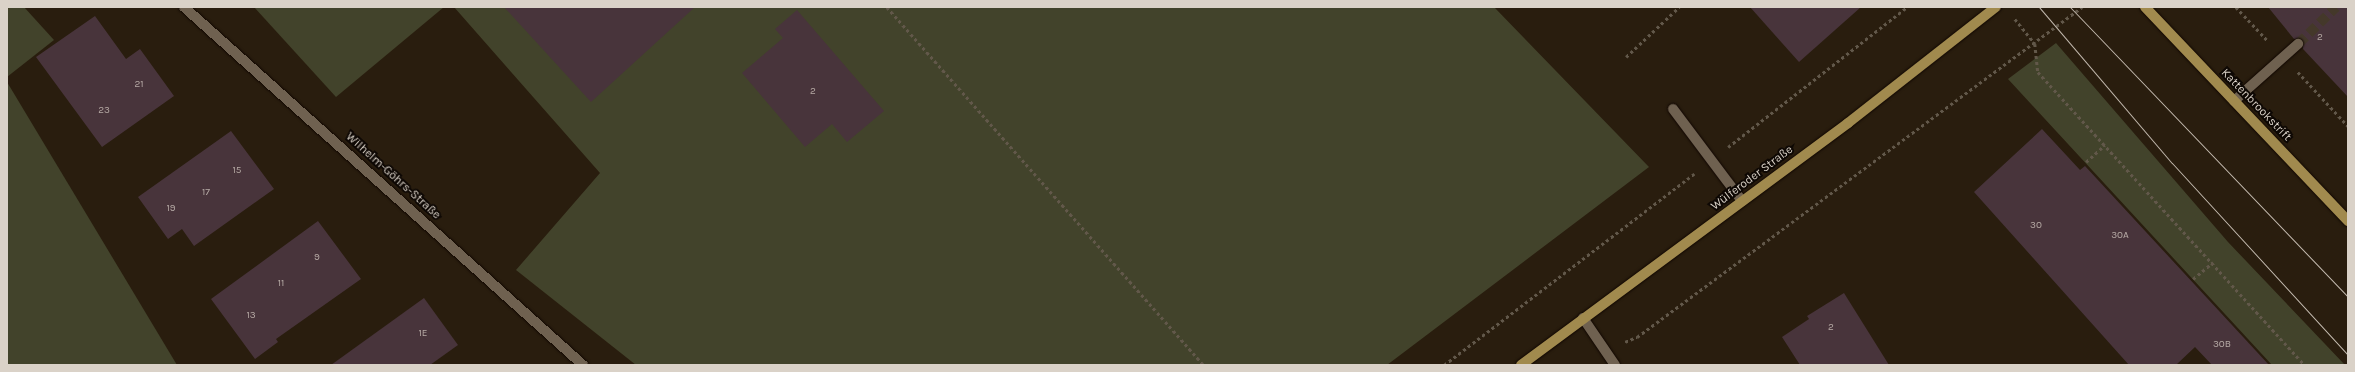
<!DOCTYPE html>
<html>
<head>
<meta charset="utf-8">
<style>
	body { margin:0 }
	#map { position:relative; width:2355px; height:372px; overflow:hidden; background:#291d0e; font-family:Karla,sans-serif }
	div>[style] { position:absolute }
	.green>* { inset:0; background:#42432b }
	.building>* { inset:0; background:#48343b }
	.minor-tunnel>* { height:10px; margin-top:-5px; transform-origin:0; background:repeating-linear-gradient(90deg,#44382a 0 10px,transparent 0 15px) }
	.path>* { height:2.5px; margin-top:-1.25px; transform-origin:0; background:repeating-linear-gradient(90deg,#62584a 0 3px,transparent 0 6px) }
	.roads { filter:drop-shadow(0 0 1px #110700) drop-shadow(0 0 1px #110700) }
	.minor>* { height:10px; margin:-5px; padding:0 5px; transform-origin:5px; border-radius:5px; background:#6f6150 }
	.major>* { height:10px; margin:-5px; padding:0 5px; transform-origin:5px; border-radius:5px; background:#a18a4e }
	.tram>* { height:1px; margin:-0.5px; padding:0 0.5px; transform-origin:0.5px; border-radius:0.5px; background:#c3baaf }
	span { translate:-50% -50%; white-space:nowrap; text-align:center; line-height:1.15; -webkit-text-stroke:4px #0e0804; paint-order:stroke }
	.number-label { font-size:10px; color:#b6aaa5 }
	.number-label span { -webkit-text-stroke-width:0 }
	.street-label { font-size:12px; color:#dad2c8 }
	.frame { position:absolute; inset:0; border:8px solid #dad2c8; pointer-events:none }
</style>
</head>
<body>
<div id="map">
	<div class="green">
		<div style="clip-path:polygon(7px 7px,24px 7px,54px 40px,7px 77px)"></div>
		<div style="clip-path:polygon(254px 7px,444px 7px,336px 97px)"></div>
		<div style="clip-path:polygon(454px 7px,1494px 7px,1649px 167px,1387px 365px,636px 365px,516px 270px,600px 173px)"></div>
		<div style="clip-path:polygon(2056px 43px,2228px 242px,2345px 365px,2272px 365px,2008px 79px)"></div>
		<div style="clip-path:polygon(7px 82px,177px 365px,7px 365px)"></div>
	</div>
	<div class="building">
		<div style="clip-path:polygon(504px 7px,695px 7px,591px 102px)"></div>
		<div style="clip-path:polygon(1750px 7px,1861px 7px,1799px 62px)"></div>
		<div style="clip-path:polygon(2268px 7px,2348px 7px,2348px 97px,2303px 49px,2303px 39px,2294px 39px)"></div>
		<div style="clip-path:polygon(797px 10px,884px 111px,847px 142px,832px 124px,805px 147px,742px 73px,783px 38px,775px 29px)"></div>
		<div style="clip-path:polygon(95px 16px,126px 59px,140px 49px,174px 96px,102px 147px,36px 57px)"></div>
		<div style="clip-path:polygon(2042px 129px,2080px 170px,2085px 166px,2269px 365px,2212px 365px,2195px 347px,2176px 365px,2129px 365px,1974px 192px)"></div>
		<div style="clip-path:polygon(231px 131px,274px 189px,194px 246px,182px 229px,168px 239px,138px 197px)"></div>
		<div style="clip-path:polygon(318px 221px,361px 279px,276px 339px,278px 342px,255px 359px,211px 299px)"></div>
		<div style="clip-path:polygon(1844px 293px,1889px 365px,1800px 365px,1782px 337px,1809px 319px,1807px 316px)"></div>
		<div style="clip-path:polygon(424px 298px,458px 345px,430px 365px,331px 365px)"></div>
	</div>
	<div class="minor-tunnel">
		<div style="left:2298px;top:44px;width:53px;rotate:-44.2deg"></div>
	</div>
	<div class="path">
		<div style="left:887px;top:7px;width:478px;rotate:48.5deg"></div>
		<div style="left:2236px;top:7px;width:47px;rotate:46.7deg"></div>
		<div style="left:2015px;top:19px;width:32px;rotate:51deg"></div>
		<div style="left:2035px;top:44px;width:28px;rotate:84deg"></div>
		<div style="left:2038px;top:72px;width:396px;rotate:47.7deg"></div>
		<div style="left:1626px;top:57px;width:73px;rotate:-43.3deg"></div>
		<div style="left:2298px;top:72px;width:74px;rotate:47.2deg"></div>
		<div style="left:1728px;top:147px;width:227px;rotate:-38deg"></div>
		<div style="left:2086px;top:162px;width:25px;rotate:-42deg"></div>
		<div style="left:2193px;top:279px;width:26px;rotate:-40deg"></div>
		<div style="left:1625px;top:342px;width:13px;rotate:-23deg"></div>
		<div style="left:1637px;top:337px;width:554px;rotate:-36.56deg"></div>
		<div style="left:1444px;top:365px;width:315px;rotate:-37.4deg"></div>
	</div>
	<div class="roads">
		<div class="minor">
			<div style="left:184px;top:7px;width:536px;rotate:41.9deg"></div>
			<div style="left:2234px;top:101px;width:86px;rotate:-41.7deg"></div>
			<div style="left:1673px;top:109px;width:115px;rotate:53.1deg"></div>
			<div style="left:1583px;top:318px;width:57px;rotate:55.8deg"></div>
		</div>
		<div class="major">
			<div style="left:2145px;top:7px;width:295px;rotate:46.5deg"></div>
			<div style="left:1521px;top:365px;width:407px;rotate:-36.5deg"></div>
			<div style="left:1848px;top:123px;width:188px;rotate:-38.1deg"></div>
		</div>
	</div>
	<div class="tram">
		<div style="left:2039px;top:7px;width:205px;rotate:49.6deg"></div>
		<div style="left:2172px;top:163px;width:260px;rotate:47.5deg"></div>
		<div style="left:2070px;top:7px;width:402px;rotate:46.2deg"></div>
	</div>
	<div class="number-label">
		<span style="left:2320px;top:38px">2</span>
		<span style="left:139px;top:85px">21</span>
		<span style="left:813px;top:92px">2</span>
		<span style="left:104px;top:111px">23</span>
		<span style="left:237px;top:171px">15</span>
		<span style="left:206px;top:193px">17</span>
		<span style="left:171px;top:209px">19</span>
		<span style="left:2036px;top:226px">30</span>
		<span style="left:2120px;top:236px">30A</span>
		<span style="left:317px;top:258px">9</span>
		<span style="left:281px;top:284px">11</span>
		<span style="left:251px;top:316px">13</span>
		<span style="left:1831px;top:328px">2</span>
		<span style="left:423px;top:334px">1E</span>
		<span style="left:2222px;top:345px">30B</span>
	</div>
	<div class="street-label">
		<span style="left:2256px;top:105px;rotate:46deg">Kattenbrookstrift</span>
		<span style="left:393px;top:176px;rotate:42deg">Wilhelm-Göhrs-Straße</span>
		<span style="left:1752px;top:178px;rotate:-37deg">Wülferoder Straße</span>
	</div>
	<div class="frame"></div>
</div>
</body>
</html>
